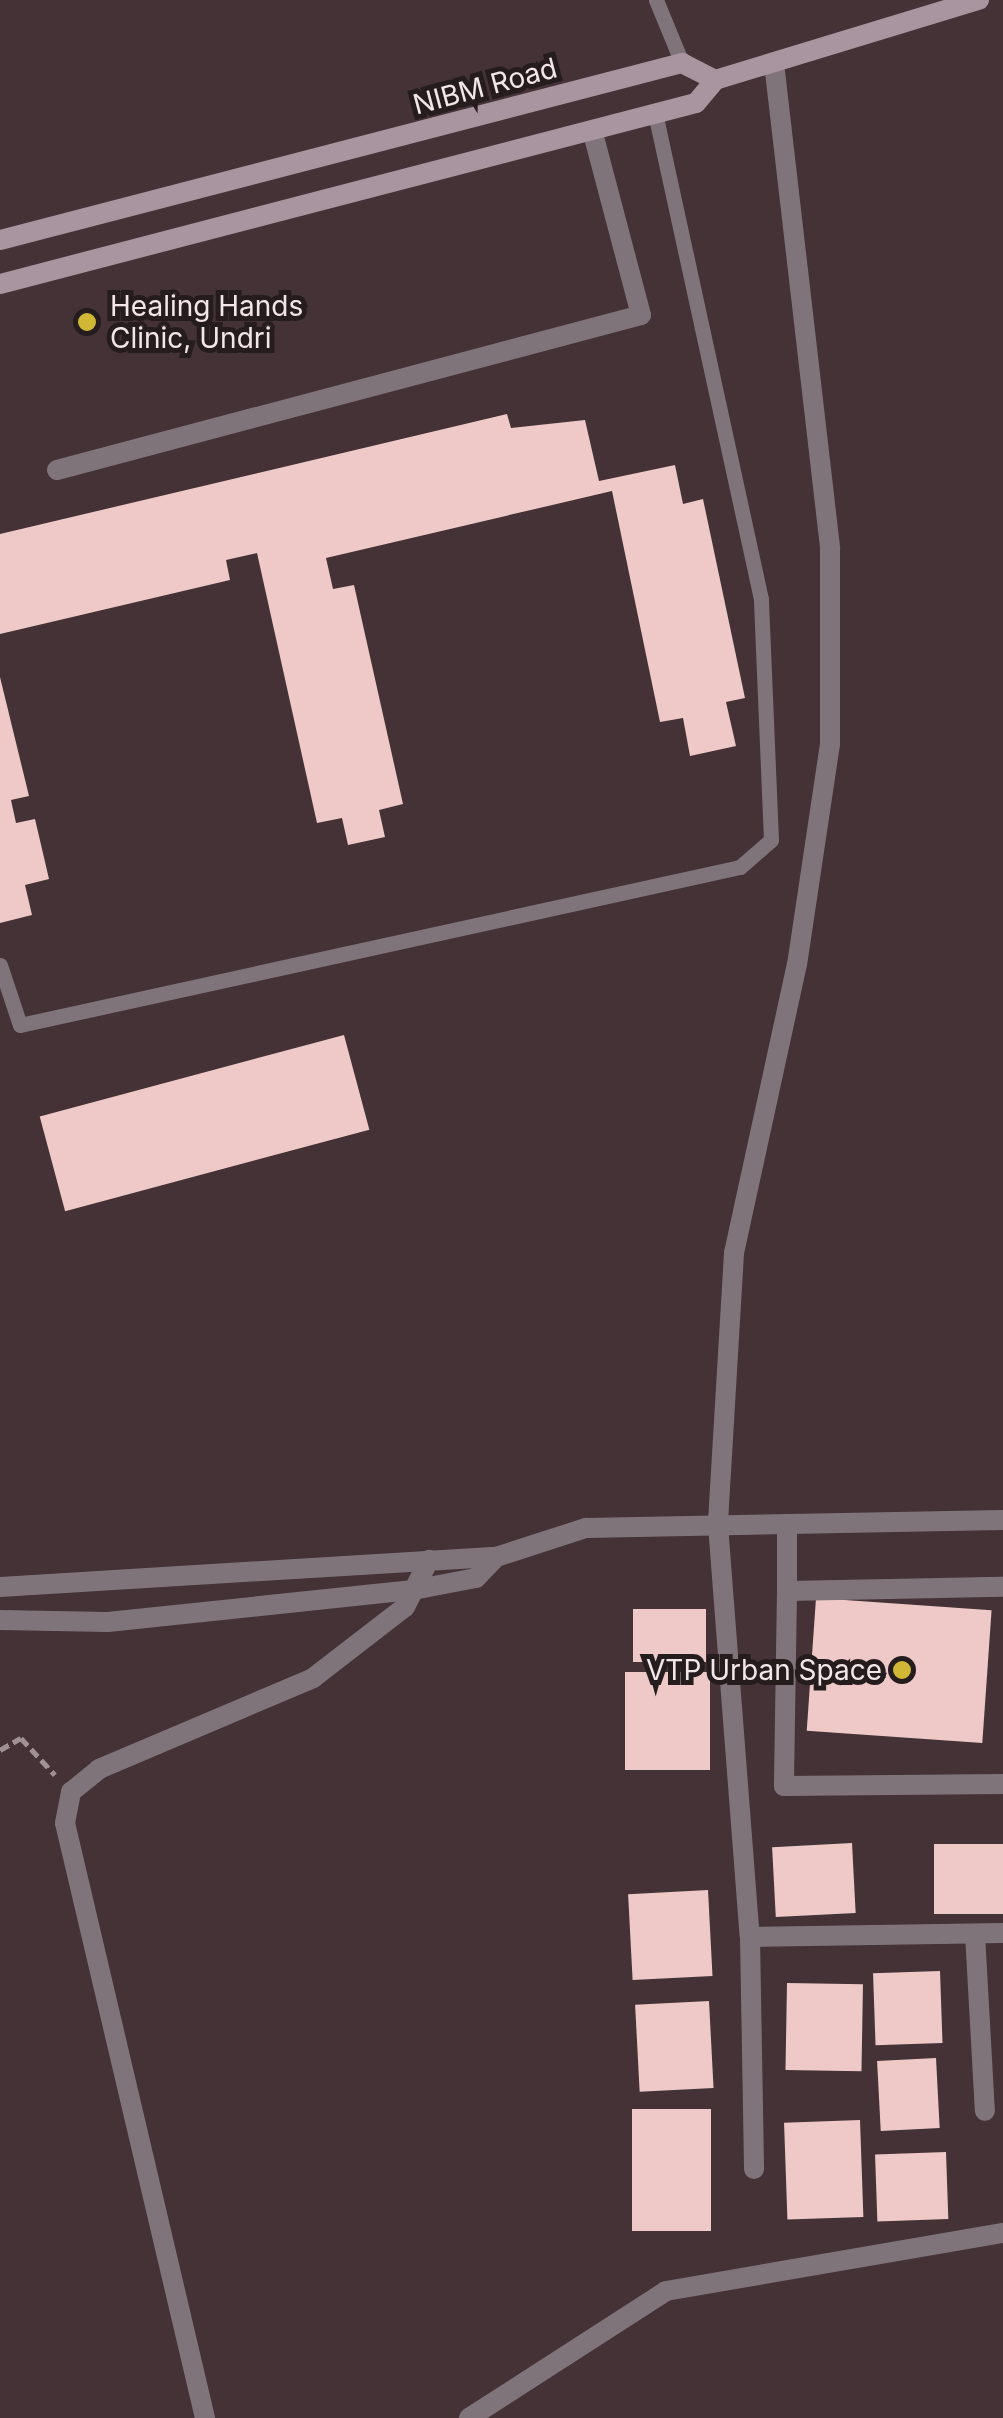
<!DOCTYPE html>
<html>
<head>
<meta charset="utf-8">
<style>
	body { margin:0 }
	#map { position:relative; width:1003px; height:2418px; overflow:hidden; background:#443236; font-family:Inter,sans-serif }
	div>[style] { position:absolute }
	.building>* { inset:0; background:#eec9c7; transform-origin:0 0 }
	.path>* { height:5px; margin-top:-2.5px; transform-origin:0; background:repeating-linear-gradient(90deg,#a09195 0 10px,transparent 0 15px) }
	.service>* { height:15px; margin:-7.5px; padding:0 7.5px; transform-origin:7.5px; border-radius:7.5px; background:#80747b }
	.minor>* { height:20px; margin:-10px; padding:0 10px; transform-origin:10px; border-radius:10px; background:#80747b }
	.secondary>* { height:20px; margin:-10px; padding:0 10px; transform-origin:10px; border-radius:10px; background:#a995a0 }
	.dots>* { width:28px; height:28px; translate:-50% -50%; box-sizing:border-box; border:5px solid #251c1e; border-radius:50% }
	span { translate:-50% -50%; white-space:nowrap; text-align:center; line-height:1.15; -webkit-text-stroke:10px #251c1e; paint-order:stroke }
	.street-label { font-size:28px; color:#f2e6e9 }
	.poi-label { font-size:28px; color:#f2e6e9 }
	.left { translate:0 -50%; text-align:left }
	.right { translate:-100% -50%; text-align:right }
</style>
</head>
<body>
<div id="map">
	<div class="building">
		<div style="clip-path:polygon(507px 414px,511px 428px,585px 420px,599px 481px,675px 465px,683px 504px,703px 499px,745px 698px,726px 702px,736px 746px,690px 756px,683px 718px,660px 722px,612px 491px,326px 558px,333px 589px,354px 585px,403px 804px,379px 810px,385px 837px,348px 845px,342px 818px,317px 823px,257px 553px,226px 560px,230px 580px,0 634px,0 534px)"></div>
		<div style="clip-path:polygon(0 677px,29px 796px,11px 800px,16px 823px,35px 819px,49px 879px,25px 885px,32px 915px,0 923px)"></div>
		<div style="left:344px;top:1035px;width:98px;height:315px;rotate:75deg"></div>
		<div style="left:816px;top:1598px;width:176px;height:133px;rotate:4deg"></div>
		<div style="left:633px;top:1609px;width:73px;height:53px"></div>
		<div style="left:625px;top:1672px;width:85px;height:98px"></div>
		<div style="left:852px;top:1843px;width:70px;height:80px;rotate:87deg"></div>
		<div style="left:1003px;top:1844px;width:70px;height:69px;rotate:90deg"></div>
		<div style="left:708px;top:1890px;width:86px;height:80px;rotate:87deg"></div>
		<div style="left:940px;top:1971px;width:72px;height:67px;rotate:88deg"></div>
		<div style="left:787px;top:1983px;width:76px;height:87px;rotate:1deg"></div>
		<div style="left:709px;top:2001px;width:87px;height:74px;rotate:87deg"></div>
		<div style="left:936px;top:2058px;width:70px;height:59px;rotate:87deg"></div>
		<div style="left:711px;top:2109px;width:122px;height:79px;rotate:90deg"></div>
		<div style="left:860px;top:2120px;width:97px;height:76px;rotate:88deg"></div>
		<div style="left:946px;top:2152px;width:67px;height:71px;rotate:88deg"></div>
	</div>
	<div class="path">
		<div style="left:0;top:1750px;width:24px;rotate:-30deg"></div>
		<div style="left:21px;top:1738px;width:50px;rotate:47.4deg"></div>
	</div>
	<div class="service">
		<div style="left:656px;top:0;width:68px;rotate:67.6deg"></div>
		<div style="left:0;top:965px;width:63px;rotate:71.6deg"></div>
		<div style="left:20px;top:1025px;width:737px;rotate:-12.38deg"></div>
		<div style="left:740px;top:867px;width:41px;rotate:-41.1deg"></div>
		<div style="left:771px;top:840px;width:241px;rotate:-92.4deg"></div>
		<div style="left:761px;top:599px;width:497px;rotate:-102.3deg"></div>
	</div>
	<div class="minor">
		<div style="left:774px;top:63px;width:489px;rotate:83.4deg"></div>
		<div style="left:830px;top:549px;width:195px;rotate:90deg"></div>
		<div style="left:830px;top:744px;width:222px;rotate:98.5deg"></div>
		<div style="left:797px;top:964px;width:296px;rotate:102.3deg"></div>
		<div style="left:734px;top:1253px;width:272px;rotate:93.4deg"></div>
		<div style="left:718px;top:1525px;width:413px;rotate:85.6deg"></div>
		<div style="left:750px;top:1937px;width:253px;rotate:-0.9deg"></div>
		<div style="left:57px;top:470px;width:604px;rotate:-14.86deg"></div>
		<div style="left:641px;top:315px;width:191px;rotate:-104.8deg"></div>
		<div style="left:787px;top:1524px;width:67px;rotate:90deg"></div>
		<div style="left:787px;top:1591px;width:216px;rotate:-1.1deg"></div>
		<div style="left:0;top:1587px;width:497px;rotate:-3.5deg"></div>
		<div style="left:787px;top:1591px;width:195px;rotate:90.9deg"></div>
		<div style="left:784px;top:1786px;width:219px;rotate:-0.5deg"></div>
		<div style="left:0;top:1620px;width:108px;rotate:1.1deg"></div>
		<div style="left:108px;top:1622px;width:307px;rotate:-6deg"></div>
		<div style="left:413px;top:1590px;width:64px;rotate:-10.8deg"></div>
		<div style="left:476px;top:1578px;width:29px;rotate:-46deg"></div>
		<div style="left:496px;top:1557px;width:95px;rotate:-17.9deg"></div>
		<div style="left:586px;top:1528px;width:417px;rotate:-1.1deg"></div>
		<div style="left:975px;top:1934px;width:177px;rotate:86.8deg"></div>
		<div style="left:750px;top:1937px;width:232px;rotate:89deg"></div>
		<div style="left:205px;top:2418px;width:611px;rotate:-103.24deg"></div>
		<div style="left:65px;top:1823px;width:32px;rotate:-79deg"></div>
		<div style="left:71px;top:1792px;width:36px;rotate:-39deg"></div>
		<div style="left:99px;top:1769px;width:233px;rotate:-23deg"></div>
		<div style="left:313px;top:1678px;width:116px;rotate:-37.7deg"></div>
		<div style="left:405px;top:1607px;width:53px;rotate:-62.9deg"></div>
		<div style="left:469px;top:2418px;width:234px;rotate:-32.8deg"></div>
		<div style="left:666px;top:2291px;width:342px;rotate:-9.8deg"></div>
	</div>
	<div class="secondary">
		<div style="left:0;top:240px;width:705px;rotate:-14.55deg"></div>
		<div style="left:682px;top:63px;width:37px;rotate:27deg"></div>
		<div style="left:715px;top:80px;width:276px;rotate:-16.9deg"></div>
		<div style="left:0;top:284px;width:719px;rotate:-14.58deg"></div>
		<div style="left:696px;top:103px;width:30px;rotate:-50deg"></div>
	</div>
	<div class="dots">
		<div style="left:87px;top:322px;background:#d0b836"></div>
		<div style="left:902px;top:1670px;background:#d0b836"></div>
	</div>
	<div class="street-label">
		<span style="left:485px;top:86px;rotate:-15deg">NIBM Road</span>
	</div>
	<div class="poi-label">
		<span class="left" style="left:110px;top:322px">Healing Hands<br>Clinic, Undri</span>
		<span class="right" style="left:882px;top:1670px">VTP Urban Space</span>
	</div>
</div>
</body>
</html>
